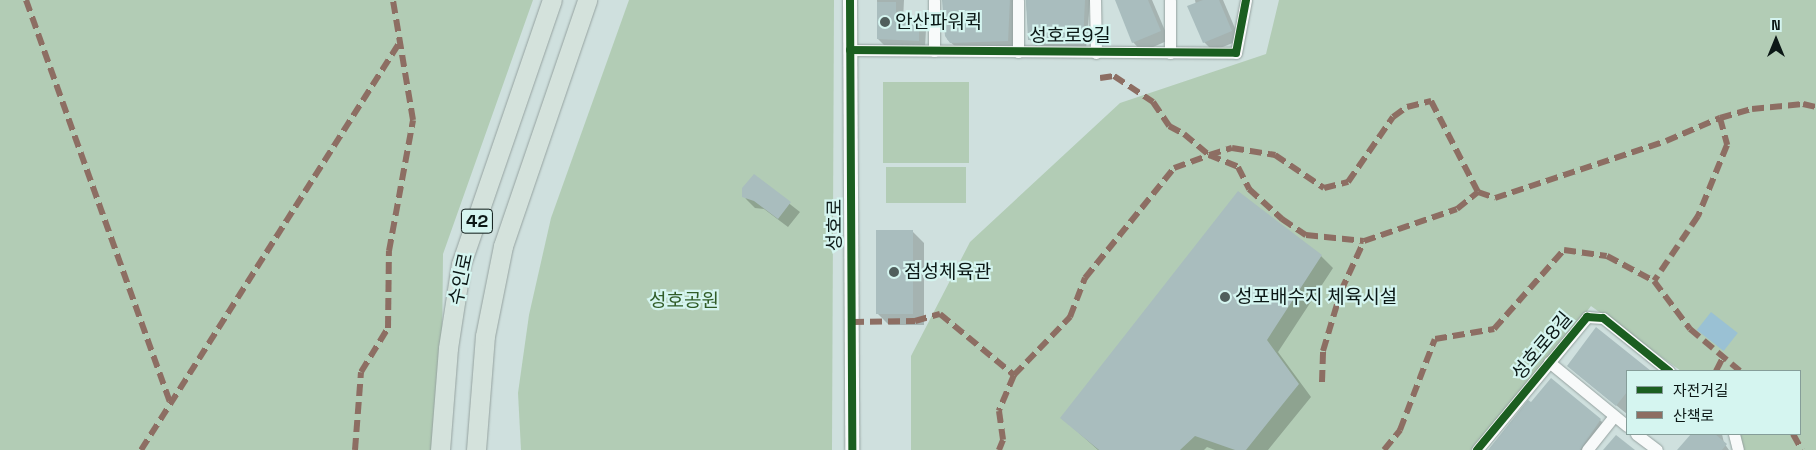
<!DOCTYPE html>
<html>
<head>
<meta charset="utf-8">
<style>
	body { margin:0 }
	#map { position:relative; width:1816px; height:450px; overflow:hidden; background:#cfe0de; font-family:"Space Grotesk","Noto Sans KR",sans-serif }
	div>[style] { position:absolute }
	.green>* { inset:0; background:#b2ccb5; transform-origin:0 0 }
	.water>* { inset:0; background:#9ac1d4; transform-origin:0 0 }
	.shadow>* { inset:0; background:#0003 }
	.building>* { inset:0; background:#a9bdbe; transform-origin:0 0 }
	.roads { filter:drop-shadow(0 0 1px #95a2a0) drop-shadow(0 0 1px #95a2a0) }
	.minor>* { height:11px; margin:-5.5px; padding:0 5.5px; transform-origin:5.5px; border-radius:5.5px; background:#f8fafa }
	.tertiary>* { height:14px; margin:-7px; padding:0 7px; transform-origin:7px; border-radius:7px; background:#f8fafa }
	.trunk>* { height:19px; margin:-9.5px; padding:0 9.5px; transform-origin:9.5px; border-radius:9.5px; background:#d4e2dc }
	.quiet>* { height:6px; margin-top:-3px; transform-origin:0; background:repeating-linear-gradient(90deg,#8d6e63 0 12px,transparent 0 18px) }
	.cycleway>* { height:8px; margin:-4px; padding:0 4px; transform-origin:4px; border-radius:4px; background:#1b5e20 }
	.dots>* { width:14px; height:14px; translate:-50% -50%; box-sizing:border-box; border:2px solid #d5f5f0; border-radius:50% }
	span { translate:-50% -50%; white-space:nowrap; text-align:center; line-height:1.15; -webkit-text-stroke:4.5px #d5f5f0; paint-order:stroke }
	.shield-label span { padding:1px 4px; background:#d5f5f0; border:1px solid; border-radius:4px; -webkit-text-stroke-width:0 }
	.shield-label { font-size:18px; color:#0c1816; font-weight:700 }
	.poi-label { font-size:19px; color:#0c1816 }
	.left { translate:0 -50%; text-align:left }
	.street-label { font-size:19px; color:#0c1816 }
	.park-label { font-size:19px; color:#305c27 }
	.legend { position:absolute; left:1626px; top:370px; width:175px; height:65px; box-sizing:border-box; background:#d5f5f0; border:1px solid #859d99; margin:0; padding:6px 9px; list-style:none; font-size:15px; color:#0c1816 }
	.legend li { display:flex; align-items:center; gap:10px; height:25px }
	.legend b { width:25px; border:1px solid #859d99 }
	.north { position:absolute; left:1751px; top:15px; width:50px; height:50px; -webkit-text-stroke:4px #d5f5f0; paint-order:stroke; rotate:0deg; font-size:14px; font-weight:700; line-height:20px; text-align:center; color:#0c1816 }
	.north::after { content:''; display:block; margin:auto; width:18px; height:22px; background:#0c1816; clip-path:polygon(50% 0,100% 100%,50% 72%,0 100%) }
</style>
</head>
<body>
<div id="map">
	<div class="green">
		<div style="clip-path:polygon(0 0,533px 0,443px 254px,441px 450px,0 450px)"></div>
		<div style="clip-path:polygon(629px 0,834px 0,832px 450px,521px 450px,518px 393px,529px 315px,551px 218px)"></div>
		<div style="clip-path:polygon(1279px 0,1816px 0,1816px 450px,1742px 450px,1734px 434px,1800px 434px,1800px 371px,1681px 371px,1591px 306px,1538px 375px,1471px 450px,911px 450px,911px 356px,970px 242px,1120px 103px,1266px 54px)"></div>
		<div style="left:883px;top:82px;width:86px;height:81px"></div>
		<div style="left:886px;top:167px;width:80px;height:36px"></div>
	</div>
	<div class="water">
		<div style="left:1711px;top:312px;width:34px;height:23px;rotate:38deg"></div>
	</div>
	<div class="shadow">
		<div style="clip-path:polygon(877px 0,904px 0,903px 21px,918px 22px,926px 29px,925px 48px,885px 46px,878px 39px)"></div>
		<div style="clip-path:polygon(945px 0,1022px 0,1014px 47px,958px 49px,947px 39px)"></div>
		<div style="clip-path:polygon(1026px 0,1090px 0,1086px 50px,1036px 46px,1029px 39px)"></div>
		<div style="clip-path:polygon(1116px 0,1152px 0,1169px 40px,1142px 52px,1133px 42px)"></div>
		<div style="clip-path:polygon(1195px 0,1223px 0,1240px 40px,1213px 51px,1204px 42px)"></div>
		<div style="clip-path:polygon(754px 176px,800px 212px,788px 227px,764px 209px,755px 208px,746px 199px,742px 192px)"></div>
		<div style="clip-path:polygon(912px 231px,924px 243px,924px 325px,889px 325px,877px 313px)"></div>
		<div style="clip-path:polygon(1321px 256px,1333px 268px,1278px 352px,1311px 397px,1268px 450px,1215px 450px,1207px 447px,1204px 450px,1098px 450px,1062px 418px)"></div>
		<div style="clip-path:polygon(1596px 329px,1647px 371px,1627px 371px,1627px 414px,1575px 372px)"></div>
		<div style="clip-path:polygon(1531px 403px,1600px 420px,1606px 426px,1588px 450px,1490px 450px)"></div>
		<div style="clip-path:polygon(1693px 434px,1722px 434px,1724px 443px,1729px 450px,1679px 450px)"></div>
	</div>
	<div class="building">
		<div style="clip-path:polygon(942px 0,1010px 0,1008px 41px,950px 43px,945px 36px)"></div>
		<div style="clip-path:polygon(1026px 0,1085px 0,1083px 42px,1056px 44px,1056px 40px,1028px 40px)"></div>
		<div style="clip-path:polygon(1115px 0,1148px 0,1161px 31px,1132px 43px)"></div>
		<div style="clip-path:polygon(1203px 0,1219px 0,1232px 31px,1203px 43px,1187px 6px)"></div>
		<div style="clip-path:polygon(877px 2px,896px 2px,896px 20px,919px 20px,919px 41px,877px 39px)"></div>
		<div style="clip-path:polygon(754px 174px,791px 202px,778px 219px,754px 201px,742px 197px,742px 188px)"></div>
		<div style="clip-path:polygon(1238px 191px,1322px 255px,1267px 340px,1299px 384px,1246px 450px,1235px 450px,1195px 436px,1180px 450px,1099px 450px,1060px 418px)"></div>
		<div style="left:876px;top:230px;width:37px;height:84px"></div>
		<div style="clip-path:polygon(1596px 327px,1651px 371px,1627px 371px,1627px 392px,1616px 406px,1567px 366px)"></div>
		<div style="clip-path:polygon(1551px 378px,1601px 419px,1580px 450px,1488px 450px,1528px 400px,1531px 402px)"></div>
		<div style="clip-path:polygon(1691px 434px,1715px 434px,1727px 444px,1722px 450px,1677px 450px)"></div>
		<div style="clip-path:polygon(1616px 435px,1635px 450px,1603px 450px)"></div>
	</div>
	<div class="roads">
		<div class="minor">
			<div style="left:934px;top:0;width:51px;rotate:90deg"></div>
			<div style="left:1095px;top:0;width:53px;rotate:88.9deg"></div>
			<div style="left:1170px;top:0;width:53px;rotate:90deg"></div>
			<div style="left:850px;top:50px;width:386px;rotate:0.4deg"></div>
			<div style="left:1236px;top:53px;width:54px;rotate:-79.3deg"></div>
			<div style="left:1018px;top:52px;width:52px;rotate:-90deg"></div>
			<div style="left:1549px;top:362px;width:101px;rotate:39.4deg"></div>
			<div style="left:1636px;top:434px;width:26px;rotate:37deg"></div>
			<div style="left:1734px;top:434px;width:16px;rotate:76deg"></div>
			<div style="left:1477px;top:450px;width:173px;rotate:-50.4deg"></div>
			<div style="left:1587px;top:317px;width:16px;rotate:4deg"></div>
			<div style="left:1603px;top:318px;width:85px;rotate:38.8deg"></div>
			<div style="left:1587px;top:450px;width:43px;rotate:-51.5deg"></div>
		</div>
		<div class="tertiary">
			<div style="left:850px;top:0;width:450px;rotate:89.7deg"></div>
		</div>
		<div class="trunk">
			<div style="left:440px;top:450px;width:102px;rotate:-85.5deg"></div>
			<div style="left:448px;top:348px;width:85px;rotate:-81.2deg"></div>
			<div style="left:461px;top:264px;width:279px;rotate:-71deg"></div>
			<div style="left:476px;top:450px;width:114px;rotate:-85.5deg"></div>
			<div style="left:485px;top:336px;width:92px;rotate:-78.7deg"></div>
			<div style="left:503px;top:246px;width:260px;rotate:-71.1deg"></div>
		</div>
	</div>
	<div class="quiet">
		<div style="left:26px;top:0;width:429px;rotate:70.3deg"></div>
		<div style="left:1100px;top:78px;width:14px;rotate:-8deg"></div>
		<div style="left:1114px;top:76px;width:47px;rotate:33.7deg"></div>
		<div style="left:1153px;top:102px;width:29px;rotate:56deg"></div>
		<div style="left:1169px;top:126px;width:17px;rotate:28deg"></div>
		<div style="left:1184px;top:134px;width:33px;rotate:40deg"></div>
		<div style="left:1209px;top:155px;width:24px;rotate:-17deg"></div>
		<div style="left:1232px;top:148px;width:44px;rotate:9.2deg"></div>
		<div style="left:1275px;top:155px;width:59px;rotate:34deg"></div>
		<div style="left:1324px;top:188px;width:25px;rotate:-14deg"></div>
		<div style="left:1348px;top:182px;width:79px;rotate:-55.3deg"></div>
		<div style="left:1393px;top:117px;width:17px;rotate:-36deg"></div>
		<div style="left:1407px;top:107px;width:25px;rotate:-14deg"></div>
		<div style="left:1431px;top:101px;width:102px;rotate:62.7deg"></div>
		<div style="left:1720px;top:118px;width:33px;rotate:-16deg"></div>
		<div style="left:1752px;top:109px;width:51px;rotate:-5.6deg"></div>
		<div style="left:1803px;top:104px;width:13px;rotate:13deg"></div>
		<div style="left:852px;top:322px;width:63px;rotate:-0.9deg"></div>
		<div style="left:915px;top:321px;width:26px;rotate:-16deg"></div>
		<div style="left:940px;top:314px;width:96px;rotate:39.5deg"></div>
		<div style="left:1014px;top:375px;width:39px;rotate:113deg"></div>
		<div style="left:999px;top:411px;width:29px;rotate:82deg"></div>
		<div style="left:1003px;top:440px;width:11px;rotate:112deg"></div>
		<div style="left:1716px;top:371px;width:16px;rotate:-63deg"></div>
		<div style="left:1014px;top:375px;width:81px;rotate:-46deg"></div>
		<div style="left:1070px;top:317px;width:42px;rotate:-69deg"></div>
		<div style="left:1085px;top:278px;width:141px;rotate:-51deg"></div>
		<div style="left:1174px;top:168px;width:37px;rotate:-20deg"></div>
		<div style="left:1209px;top:155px;width:31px;rotate:22deg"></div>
		<div style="left:1238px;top:167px;width:25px;rotate:63deg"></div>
		<div style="left:1249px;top:189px;width:45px;rotate:42.3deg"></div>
		<div style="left:1282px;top:219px;width:29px;rotate:34deg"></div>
		<div style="left:1306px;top:235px;width:58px;rotate:5.9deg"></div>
		<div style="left:1322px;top:382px;width:31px;rotate:-88deg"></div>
		<div style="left:1323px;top:351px;width:63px;rotate:-73.3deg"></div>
		<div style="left:1341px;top:291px;width:55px;rotate:-65.3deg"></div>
		<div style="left:1364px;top:241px;width:98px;rotate:-19deg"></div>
		<div style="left:1457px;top:209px;width:27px;rotate:-39deg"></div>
		<div style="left:1478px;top:192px;width:18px;rotate:19deg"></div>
		<div style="left:1495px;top:198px;width:180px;rotate:-18.4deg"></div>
		<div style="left:1666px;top:141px;width:59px;rotate:-23.1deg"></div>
		<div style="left:1720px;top:118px;width:28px;rotate:75deg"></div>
		<div style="left:1727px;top:145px;width:77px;rotate:112.2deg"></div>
		<div style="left:1698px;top:216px;width:78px;rotate:124.1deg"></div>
		<div style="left:1793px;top:434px;width:18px;rotate:61deg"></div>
		<div style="left:141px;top:450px;width:483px;rotate:-57.6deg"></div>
		<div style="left:355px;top:450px;width:78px;rotate:-85.6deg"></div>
		<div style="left:361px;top:372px;width:52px;rotate:-58.5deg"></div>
		<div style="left:388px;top:328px;width:77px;rotate:-89.3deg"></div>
		<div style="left:389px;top:251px;width:133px;rotate:-79.6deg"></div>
		<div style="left:413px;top:120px;width:122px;rotate:-99.5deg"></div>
		<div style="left:1384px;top:450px;width:26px;rotate:-51deg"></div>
		<div style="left:1400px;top:430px;width:97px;rotate:-69deg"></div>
		<div style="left:1435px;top:339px;width:60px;rotate:-9.6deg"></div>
		<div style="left:1494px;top:329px;width:106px;rotate:-48.5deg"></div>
		<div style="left:1564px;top:250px;width:43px;rotate:7.9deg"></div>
		<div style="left:1607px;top:256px;width:53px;rotate:28deg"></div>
		<div style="left:1654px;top:281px;width:60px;rotate:53.1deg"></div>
		<div style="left:1690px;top:329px;width:65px;rotate:40deg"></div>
	</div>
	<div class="cycleway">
		<div style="left:850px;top:0;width:450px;rotate:89.7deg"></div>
		<div style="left:850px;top:50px;width:386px;rotate:0.4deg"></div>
		<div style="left:1236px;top:53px;width:54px;rotate:-79.3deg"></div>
		<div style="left:1477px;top:450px;width:173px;rotate:-50.4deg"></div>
		<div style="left:1587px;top:317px;width:16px;rotate:4deg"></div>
		<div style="left:1603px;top:318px;width:85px;rotate:38.8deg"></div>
	</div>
	<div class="dots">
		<div style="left:885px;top:22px;background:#505e5c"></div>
		<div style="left:894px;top:272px;background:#505e5c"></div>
		<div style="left:1225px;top:297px;background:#505e5c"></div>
	</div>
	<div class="shield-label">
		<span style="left:477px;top:221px">42</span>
	</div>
	<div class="poi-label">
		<span class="left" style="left:895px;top:22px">안산파워퀵</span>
		<span class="left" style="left:904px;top:272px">점성체육관</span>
		<span class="left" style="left:1235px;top:297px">성포배수지 체육시설</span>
	</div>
	<div class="street-label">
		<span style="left:1070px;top:36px">성호로9길</span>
		<span style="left:835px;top:225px;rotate:-90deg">성호로</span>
		<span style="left:461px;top:279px;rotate:-78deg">수인로</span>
		<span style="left:1542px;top:346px;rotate:-50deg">성호로8길</span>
	</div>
	<div class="park-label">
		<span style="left:684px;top:301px">성호공원</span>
	</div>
	<ul class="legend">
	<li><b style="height:6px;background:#1b5e20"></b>자전거길</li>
	<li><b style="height:6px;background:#8d6e63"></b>산책로</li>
	</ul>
	<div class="north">N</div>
</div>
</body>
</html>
